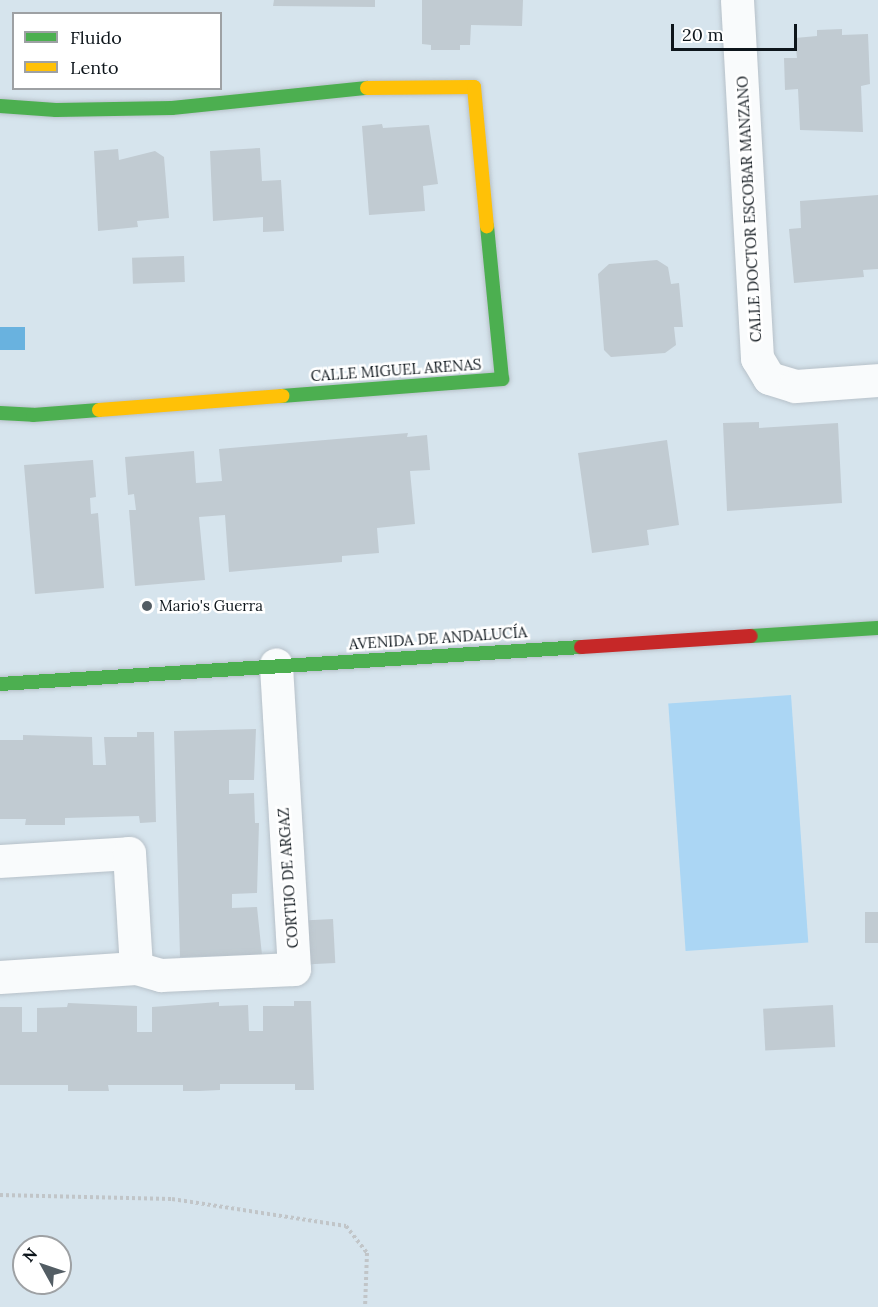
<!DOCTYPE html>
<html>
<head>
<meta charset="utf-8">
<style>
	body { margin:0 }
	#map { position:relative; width:878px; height:1307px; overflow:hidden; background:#d6e4ed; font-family:Lora,serif }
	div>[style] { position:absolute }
	.green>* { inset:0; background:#abd6f4; transform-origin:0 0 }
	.water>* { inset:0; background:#69b2df; transform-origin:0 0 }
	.building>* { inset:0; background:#c1cbd2; transform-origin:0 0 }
	.path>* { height:4px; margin-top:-2px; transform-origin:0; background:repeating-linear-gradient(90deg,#c1c5c8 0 3px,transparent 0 6px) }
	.roads { filter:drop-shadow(0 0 2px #b7c1c9) drop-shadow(0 0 2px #b7c1c9) }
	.street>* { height:33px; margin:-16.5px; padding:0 16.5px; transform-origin:16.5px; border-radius:16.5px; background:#f9fbfc }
	.fast>* { height:14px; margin:-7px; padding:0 7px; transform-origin:7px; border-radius:7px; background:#4caf50 }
	.slow>* { height:14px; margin:-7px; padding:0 7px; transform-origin:7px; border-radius:7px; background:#ffc107 }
	.jam>* { height:14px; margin:-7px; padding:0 7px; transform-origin:7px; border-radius:7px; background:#c62828 }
	.dots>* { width:16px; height:16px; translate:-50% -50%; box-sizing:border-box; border:3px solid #fff; border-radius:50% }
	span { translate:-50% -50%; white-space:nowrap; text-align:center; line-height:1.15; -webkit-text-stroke:5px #fff; paint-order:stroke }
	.street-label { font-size:15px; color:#0d151b }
	.poi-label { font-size:15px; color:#0d151b }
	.left { translate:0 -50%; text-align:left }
	.legend { position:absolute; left:12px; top:12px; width:210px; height:78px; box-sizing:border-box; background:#fff; border:2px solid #9ea1a4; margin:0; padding:8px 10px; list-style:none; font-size:18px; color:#0d151b }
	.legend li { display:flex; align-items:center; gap:12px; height:30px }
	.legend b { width:30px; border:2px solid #9ea1a4 }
	.north { position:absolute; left:12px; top:1235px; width:60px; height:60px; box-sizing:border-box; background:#fff; border:2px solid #9ea1a4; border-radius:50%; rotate:310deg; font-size:16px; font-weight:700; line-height:24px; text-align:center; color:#0d151b }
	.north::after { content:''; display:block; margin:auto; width:21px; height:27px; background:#535d64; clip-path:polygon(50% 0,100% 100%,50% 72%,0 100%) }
	.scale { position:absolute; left:671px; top:24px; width:126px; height:27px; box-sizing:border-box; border:3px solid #0d151b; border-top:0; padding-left:8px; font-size:18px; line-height:21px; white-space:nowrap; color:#0d151b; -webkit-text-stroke:4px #fff; paint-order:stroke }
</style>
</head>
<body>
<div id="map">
	<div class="green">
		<div style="left:791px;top:695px;width:248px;height:123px;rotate:86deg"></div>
	</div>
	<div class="water">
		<div style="left:0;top:327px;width:25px;height:23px"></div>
	</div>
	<div class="building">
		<div style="clip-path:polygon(274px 0,375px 0,375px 7px,273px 6px)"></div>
		<div style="clip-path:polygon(422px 0,523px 0,522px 26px,471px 25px,470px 45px,460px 45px,460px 50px,431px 50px,431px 45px,422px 44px)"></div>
		<div style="clip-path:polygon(842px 29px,842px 35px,868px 34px,870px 84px,861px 86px,863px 132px,800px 130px,798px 89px,785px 90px,784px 58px,797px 58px,795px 38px,817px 36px,817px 30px)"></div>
		<div style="clip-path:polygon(382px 124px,383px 128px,429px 125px,438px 184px,423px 186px,425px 211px,369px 215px,362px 126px)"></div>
		<div style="clip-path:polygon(260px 148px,262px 181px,281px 180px,284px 231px,263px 232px,263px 217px,213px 221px,210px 151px)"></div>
		<div style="clip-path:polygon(118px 149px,119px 160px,155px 151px,164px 157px,169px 218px,137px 221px,138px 227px,98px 231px,94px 151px)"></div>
		<div style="clip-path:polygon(878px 195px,878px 269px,863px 270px,864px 277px,794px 283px,789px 229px,801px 228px,800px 201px)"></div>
		<div style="left:184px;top:256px;width:26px;height:52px;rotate:88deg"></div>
		<div style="clip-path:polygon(657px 260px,668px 267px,671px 284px,679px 283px,683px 327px,674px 327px,676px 345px,665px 353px,611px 357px,604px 350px,598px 274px,609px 264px)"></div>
		<div style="clip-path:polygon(759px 422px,759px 428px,838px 423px,842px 503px,727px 511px,723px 423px)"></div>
		<div style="clip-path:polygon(408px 433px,407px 437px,427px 435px,430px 470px,410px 471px,415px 524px,377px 528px,379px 553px,342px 556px,342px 562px,229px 572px,225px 515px,199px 517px,205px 580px,135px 586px,129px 510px,136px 510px,134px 494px,128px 495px,125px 457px,194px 451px,196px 483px,222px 481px,219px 449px)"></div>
		<div style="clip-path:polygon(667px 440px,679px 525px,647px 530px,649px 545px,592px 553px,578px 453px)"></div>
		<div style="clip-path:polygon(93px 460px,96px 497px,90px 498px,91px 514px,98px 513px,104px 588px,35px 594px,24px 465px)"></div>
		<div style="clip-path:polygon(256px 729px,254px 780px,229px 780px,229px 794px,254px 793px,255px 823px,259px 823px,257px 893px,232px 894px,232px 908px,257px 907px,262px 955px,180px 957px,174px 731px)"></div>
		<div style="clip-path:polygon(137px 732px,154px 732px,156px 822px,140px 823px,139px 816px,65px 818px,65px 825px,25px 825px,26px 819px,0 819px,0 740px,23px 740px,23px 735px,92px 737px,93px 765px,106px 765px,104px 737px,137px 737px)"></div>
		<div style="left:865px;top:912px;width:13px;height:31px"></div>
		<div style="left:333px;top:919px;width:44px;height:25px;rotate:87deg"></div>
		<div style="clip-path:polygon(294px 1001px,311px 1001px,314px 1090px,295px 1090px,295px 1084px,220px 1084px,220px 1090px,199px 1091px,183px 1091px,183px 1085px,108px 1085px,109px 1091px,68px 1091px,68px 1085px,0 1085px,0 1007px,22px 1007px,22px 1032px,37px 1032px,37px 1008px,67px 1007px,68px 1003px,137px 1006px,137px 1032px,152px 1032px,152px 1007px,219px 1002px,219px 1006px,248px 1005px,249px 1031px,263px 1031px,263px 1006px,294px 1006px)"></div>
		<div style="left:833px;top:1005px;width:42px;height:70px;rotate:87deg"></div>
	</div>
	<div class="path">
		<div style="left:0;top:1195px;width:172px;rotate:1.3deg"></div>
		<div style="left:172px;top:1199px;width:176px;rotate:8.8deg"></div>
		<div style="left:346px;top:1226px;width:34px;rotate:52deg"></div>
		<div style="left:367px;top:1253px;width:54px;rotate:92.1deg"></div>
	</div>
	<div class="roads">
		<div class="street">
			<div style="left:737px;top:0;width:359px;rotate:86.8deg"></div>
			<div style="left:757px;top:358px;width:23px;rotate:59deg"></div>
			<div style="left:769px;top:378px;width:27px;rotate:17deg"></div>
			<div style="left:795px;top:386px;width:83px;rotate:-4.1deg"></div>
			<div style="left:0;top:861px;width:129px;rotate:-3.5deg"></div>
			<div style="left:129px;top:853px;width:115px;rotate:86.5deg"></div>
			<div style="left:0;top:977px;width:136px;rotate:-3.8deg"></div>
			<div style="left:136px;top:968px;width:26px;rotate:16deg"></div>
			<div style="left:161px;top:975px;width:133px;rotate:-2.6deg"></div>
			<div style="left:294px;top:969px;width:305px;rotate:-93.4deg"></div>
		</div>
		<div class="fast">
			<div style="left:0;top:106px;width:56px;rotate:4.1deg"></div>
			<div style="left:56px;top:110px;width:116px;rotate:-1deg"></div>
			<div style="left:172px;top:108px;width:196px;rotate:-5.9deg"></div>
			<div style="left:282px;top:396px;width:221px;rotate:-4.4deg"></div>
			<div style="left:502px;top:379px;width:154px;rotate:-95.6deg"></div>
			<div style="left:0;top:413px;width:33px;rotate:3deg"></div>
			<div style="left:33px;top:415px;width:66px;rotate:-4.3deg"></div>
			<div style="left:751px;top:636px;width:127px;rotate:-3.6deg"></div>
			<div style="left:0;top:684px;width:582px;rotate:-3.64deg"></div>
		</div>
		<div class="slow">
			<div style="left:367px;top:88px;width:107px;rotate:-0.5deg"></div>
			<div style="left:474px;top:87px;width:140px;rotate:84.7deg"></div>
			<div style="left:99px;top:410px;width:184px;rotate:-4.4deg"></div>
		</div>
		<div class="jam">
			<div style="left:581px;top:647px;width:170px;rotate:-3.7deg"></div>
		</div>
	</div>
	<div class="dots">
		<div style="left:147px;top:606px;background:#535d64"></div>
	</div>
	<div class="street-label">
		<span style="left:749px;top:209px;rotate:-93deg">CALLE DOCTOR ESCOBAR MANZANO</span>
		<span style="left:396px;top:370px;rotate:-4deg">CALLE MIGUEL ARENAS</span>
		<span style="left:438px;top:638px;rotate:-4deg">AVENIDA DE ANDALUCÍA</span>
		<span style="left:288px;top:878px;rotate:-94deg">CORTIJO DE ARGAZ</span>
	</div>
	<div class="poi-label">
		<span class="left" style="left:159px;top:606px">Mario's Guerra</span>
	</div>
	<ul class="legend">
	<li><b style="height:8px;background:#4caf50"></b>Fluido</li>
	<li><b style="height:8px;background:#ffc107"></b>Lento</li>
	</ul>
	<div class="north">N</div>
	<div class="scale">20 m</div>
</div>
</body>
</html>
